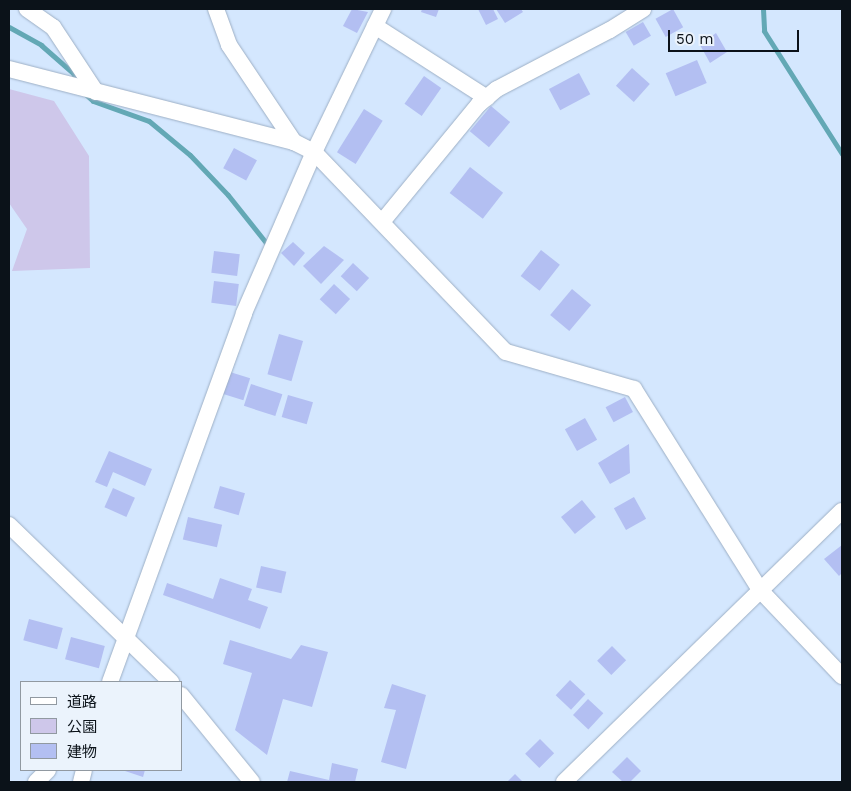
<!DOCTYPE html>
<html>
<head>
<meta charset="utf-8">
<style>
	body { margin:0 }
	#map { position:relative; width:851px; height:791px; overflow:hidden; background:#d4e7fe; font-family:"Work Sans","Noto Sans JP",sans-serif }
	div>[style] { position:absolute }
	.green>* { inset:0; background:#cec7ea }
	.stream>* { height:5px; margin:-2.5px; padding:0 2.5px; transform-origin:2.5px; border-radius:2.5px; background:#63a8b5 }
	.building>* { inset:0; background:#b3bff2; transform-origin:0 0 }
	.roads { filter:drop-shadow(0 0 1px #9dafc5) drop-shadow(0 0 1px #9dafc5) }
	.street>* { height:16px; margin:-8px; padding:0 8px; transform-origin:8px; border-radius:8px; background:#fff }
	span { translate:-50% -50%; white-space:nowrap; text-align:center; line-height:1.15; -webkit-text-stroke:5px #ebf3fc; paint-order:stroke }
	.frame { position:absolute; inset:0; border:10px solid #0b1219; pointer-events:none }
	.legend { position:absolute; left:20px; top:681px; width:162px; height:90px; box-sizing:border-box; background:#ebf3fc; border:1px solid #9199a1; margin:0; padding:6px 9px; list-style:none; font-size:15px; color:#0b1219 }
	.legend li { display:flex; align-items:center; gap:10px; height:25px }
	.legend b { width:25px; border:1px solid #9199a1 }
	.scale { position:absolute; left:668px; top:30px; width:131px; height:22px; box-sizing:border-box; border:2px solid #0b1219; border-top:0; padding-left:6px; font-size:15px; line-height:18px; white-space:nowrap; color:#0b1219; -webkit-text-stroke:4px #ebf3fc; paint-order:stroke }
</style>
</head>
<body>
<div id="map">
	<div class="green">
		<div style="clip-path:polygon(9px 89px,54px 101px,89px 156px,90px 268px,12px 271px,27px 229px,9px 203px)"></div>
	</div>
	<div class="stream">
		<div style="left:763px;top:9px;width:22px;rotate:87deg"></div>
		<div style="left:764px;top:31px;width:146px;rotate:57.6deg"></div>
		<div style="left:9px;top:27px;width:37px;rotate:29deg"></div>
		<div style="left:41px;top:45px;width:43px;rotate:41.2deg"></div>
		<div style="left:73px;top:73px;width:10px;rotate:61deg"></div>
		<div style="left:83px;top:92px;width:13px;rotate:42deg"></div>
		<div style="left:93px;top:101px;width:59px;rotate:19.7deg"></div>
		<div style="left:149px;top:121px;width:53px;rotate:39.7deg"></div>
		<div style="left:190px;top:155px;width:55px;rotate:46.5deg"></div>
		<div style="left:228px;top:195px;width:63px;rotate:51.5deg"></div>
	</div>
	<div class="building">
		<div style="clip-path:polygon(352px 9px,368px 12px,357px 33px,343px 26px)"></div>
		<div style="clip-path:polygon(422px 9px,439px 9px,436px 17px,421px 12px)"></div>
		<div style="clip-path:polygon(478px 9px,493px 9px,498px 19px,486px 25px)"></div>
		<div style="clip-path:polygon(496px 9px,521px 9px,523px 12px,505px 23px)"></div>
		<div style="left:673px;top:9px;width:21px;height:20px;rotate:61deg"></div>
		<div style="left:643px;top:22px;width:16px;height:20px;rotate:60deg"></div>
		<div style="clip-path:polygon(716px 33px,727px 52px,710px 63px,700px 45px)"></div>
		<div style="left:697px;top:60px;width:25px;height:34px;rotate:67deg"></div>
		<div style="left:632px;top:68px;width:24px;height:24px;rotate:42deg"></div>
		<div style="left:579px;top:73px;width:24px;height:34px;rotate:62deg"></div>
		<div style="left:424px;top:76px;width:21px;height:34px;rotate:35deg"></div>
		<div style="left:491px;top:106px;width:25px;height:33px;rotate:40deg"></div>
		<div style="left:364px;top:109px;width:22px;height:51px;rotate:32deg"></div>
		<div style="left:234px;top:148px;width:26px;height:23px;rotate:28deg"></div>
		<div style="left:470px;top:167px;width:42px;height:33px;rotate:38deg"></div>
		<div style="clip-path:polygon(293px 242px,305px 253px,294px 266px,281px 253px)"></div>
		<div style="clip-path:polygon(324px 246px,344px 260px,321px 284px,303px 266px)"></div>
		<div style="left:541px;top:250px;width:24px;height:33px;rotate:38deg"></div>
		<div style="left:214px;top:251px;width:26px;height:22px;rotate:7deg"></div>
		<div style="left:353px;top:263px;width:22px;height:18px;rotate:43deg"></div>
		<div style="left:214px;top:281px;width:25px;height:22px;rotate:7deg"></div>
		<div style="left:334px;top:284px;width:22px;height:21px;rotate:43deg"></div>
		<div style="left:572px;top:289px;width:25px;height:34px;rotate:40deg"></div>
		<div style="left:279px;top:334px;width:25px;height:42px;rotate:16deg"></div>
		<div style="left:230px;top:372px;width:21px;height:23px;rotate:17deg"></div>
		<div style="left:251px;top:384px;width:33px;height:23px;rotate:18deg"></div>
		<div style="left:288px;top:395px;width:26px;height:23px;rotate:16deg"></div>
		<div style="left:625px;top:397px;width:17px;height:22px;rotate:62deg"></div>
		<div style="left:585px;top:418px;width:25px;height:23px;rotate:61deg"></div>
		<div style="clip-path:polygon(629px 444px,630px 473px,610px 484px,598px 463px)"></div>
		<div style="clip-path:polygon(109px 451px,152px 469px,145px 486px,113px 472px,107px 487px,95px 482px)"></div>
		<div style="left:220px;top:486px;width:26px;height:23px;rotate:16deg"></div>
		<div style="left:113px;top:488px;width:24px;height:21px;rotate:24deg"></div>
		<div style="left:634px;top:497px;width:25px;height:23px;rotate:61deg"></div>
		<div style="left:582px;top:500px;width:22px;height:27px;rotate:51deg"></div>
		<div style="left:188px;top:517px;width:35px;height:23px;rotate:13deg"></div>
		<div style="clip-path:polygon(842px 545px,842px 573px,839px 576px,824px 559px)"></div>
		<div style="left:261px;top:566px;width:26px;height:22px;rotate:13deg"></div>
		<div style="clip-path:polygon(220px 578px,252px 589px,248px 600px,268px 607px,260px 629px,163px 595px,167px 583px,213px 599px)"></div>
		<div style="left:29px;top:619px;width:35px;height:22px;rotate:15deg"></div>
		<div style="left:71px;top:637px;width:35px;height:23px;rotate:15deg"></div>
		<div style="clip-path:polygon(230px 640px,291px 659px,301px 645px,328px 652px,312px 707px,283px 699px,267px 755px,235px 730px,252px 673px,223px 664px)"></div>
		<div style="left:612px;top:646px;width:20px;height:21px;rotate:45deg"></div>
		<div style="left:570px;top:680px;width:21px;height:21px;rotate:43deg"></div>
		<div style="clip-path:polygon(392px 684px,426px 695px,406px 769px,381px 762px,396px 710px,384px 708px)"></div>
		<div style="left:588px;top:699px;width:21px;height:22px;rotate:43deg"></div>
		<div style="left:540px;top:739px;width:20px;height:21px;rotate:45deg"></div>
		<div style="clip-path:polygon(627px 757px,641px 771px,630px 782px,623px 782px,612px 772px)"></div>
		<div style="clip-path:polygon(332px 763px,358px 769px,355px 782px,287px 782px,290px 771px,329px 780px)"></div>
		<div style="clip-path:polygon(122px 770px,145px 770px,143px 777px)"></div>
		<div style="clip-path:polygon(515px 774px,523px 782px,507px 782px)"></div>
	</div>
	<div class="roads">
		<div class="street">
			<div style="left:27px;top:9px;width:32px;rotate:35deg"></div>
			<div style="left:53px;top:27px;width:78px;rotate:56.5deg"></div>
			<div style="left:216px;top:9px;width:38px;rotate:70deg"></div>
			<div style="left:229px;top:45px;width:117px;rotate:56.2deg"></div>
			<div style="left:375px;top:26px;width:133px;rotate:32.7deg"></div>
			<div style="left:9px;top:69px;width:294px;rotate:14.4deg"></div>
			<div style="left:294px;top:142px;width:22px;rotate:27deg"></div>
			<div style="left:314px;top:152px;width:277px;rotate:46.2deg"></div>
			<div style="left:506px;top:352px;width:133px;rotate:16.1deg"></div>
			<div style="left:634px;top:389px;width:237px;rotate:57.9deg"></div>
			<div style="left:760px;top:590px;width:119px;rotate:46.4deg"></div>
			<div style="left:382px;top:222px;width:153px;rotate:-50.6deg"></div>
			<div style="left:479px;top:104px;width:23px;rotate:-40deg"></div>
			<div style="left:497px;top:89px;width:127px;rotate:-27.6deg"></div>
			<div style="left:610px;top:30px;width:39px;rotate:-32deg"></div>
			<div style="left:9px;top:525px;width:226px;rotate:44.1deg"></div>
			<div style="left:110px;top:682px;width:393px;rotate:-70deg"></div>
			<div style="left:244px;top:313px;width:176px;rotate:-66.5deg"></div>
			<div style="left:314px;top:152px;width:159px;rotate:-64.2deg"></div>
			<div style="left:181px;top:695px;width:112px;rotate:50.8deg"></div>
			<div style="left:36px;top:782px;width:17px;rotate:-45deg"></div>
			<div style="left:81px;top:782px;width:12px;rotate:-76deg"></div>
			<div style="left:564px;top:782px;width:388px;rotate:-44.3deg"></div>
		</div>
	</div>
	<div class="frame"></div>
	<ul class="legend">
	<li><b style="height:6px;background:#fff"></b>道路</li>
	<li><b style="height:14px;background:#cec7ea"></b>公園</li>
	<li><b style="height:14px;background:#b3bff2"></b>建物</li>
	</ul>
	<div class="scale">50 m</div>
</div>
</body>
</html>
